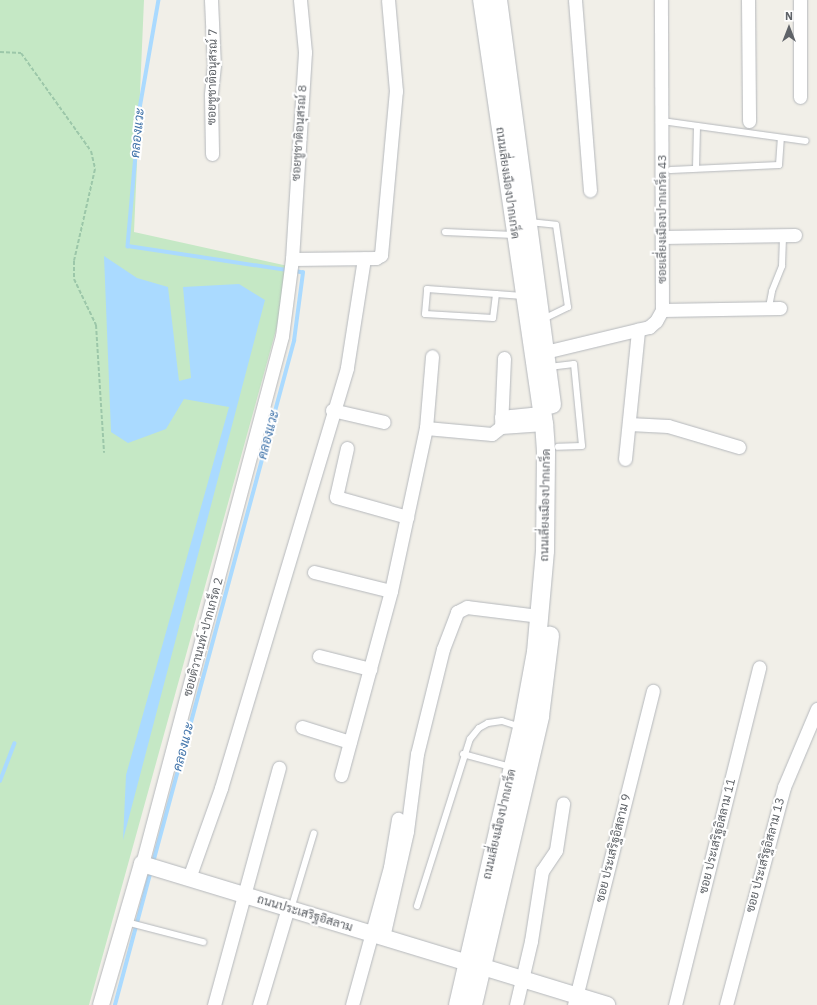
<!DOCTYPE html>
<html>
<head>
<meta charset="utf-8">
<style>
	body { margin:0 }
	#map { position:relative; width:817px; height:1005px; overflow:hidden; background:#f1efe8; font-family:"IBM Plex Sans",Sarabun,sans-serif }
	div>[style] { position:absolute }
	.green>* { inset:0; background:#c5e8c5 }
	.water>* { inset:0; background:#aadaff }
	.stream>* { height:3.5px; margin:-1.75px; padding:0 1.75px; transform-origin:1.75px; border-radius:1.75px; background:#aadaff }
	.path>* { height:2px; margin-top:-1px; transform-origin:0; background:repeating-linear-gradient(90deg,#9cc7a9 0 4px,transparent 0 6px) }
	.roads { filter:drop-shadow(0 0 1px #b5b8bc) drop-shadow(0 0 1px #b5b8bc) }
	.service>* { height:6px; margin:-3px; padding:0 3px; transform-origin:3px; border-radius:3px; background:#fff }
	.minor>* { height:13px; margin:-6.5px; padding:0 6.5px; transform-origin:6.5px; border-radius:6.5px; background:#fff }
	.tertiary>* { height:16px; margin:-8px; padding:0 8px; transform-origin:8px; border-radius:8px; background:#fff }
	.secondary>* { height:18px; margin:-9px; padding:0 9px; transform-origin:9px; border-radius:9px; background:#fff }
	span { translate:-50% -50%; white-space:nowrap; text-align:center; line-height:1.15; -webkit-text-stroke:4px #fff; paint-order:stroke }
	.street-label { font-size:12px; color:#5f6368 }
	.water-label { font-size:13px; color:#4174aa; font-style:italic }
	.north { position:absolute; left:769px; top:8px; width:40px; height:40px; -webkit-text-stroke:3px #fff; paint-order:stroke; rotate:0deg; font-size:11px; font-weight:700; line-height:16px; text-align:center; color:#5f6368 }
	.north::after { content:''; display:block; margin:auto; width:14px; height:18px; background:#5f6368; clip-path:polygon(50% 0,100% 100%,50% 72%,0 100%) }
</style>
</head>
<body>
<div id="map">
	<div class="green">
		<div style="clip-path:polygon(0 0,144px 0,134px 232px,288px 266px,281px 312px,89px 1005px,0 1005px)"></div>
	</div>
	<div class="water">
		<div style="clip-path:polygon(104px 256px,137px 278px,168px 287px,179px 381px,191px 378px,183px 287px,239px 284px,265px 300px,123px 840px,126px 775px,229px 407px,184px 399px,166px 429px,128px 443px,111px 432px)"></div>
	</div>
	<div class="stream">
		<div style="left:159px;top:0;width:111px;rotate:99.9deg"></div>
		<div style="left:140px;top:109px;width:138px;rotate:95deg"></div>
		<div style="left:128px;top:246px;width:161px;rotate:8.6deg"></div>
		<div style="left:0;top:781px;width:40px;rotate:-69deg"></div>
		<div style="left:153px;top:863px;width:541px;rotate:-74.88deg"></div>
		<div style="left:294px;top:341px;width:69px;rotate:-82.5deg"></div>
		<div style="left:303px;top:273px;width:10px;rotate:-169deg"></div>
		<div style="left:115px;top:1005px;width:139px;rotate:-75deg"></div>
	</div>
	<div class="path">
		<div style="left:0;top:52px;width:21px;rotate:3deg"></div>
		<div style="left:21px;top:53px;width:120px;rotate:54.5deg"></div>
		<div style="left:91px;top:151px;width:18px;rotate:77deg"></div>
		<div style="left:95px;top:169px;width:94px;rotate:102.9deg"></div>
		<div style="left:74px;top:261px;width:18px;rotate:90deg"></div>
		<div style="left:74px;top:279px;width:51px;rotate:64.4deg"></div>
		<div style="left:96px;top:325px;width:128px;rotate:86.4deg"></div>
	</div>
	<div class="roads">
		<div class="service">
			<div style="left:662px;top:121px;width:145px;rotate:7.9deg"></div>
			<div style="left:696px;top:168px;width:42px;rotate:-88.6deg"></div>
			<div style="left:671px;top:170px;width:108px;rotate:-2.7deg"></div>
			<div style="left:779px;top:165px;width:27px;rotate:-86deg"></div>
			<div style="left:529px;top:222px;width:27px;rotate:6deg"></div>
			<div style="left:556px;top:225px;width:83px;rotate:81.7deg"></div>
			<div style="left:568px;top:307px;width:28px;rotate:154deg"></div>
			<div style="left:445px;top:232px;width:69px;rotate:2.5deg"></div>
			<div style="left:496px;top:294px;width:24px;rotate:97deg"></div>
			<div style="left:493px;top:318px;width:68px;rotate:-176.6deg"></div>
			<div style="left:425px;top:314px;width:25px;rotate:-85deg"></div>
			<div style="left:427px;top:289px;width:69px;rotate:4.1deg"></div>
			<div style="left:496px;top:294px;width:27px;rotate:4deg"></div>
			<div style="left:769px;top:307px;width:16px;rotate:-79deg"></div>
			<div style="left:772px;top:291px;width:27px;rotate:-68deg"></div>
			<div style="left:782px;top:266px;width:31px;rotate:-88deg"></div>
			<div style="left:549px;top:367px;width:25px;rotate:-7deg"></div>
			<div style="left:574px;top:364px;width:82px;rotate:84.4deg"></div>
			<div style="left:582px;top:446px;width:24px;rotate:178deg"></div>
			<div style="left:463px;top:754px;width:50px;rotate:15.2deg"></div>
			<div style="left:417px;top:906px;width:175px;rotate:-72.4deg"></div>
			<div style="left:470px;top:739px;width:14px;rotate:-51deg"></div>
			<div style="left:479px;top:728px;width:10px;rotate:-29deg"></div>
			<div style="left:488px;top:723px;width:14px;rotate:-8deg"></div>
			<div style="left:502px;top:721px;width:20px;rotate:18deg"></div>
			<div style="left:291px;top:909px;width:79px;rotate:-73.2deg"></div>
			<div style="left:126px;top:922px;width:80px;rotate:14.6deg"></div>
		</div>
		<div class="minor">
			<div style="left:211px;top:0;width:65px;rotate:87.4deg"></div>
			<div style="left:214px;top:65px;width:30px;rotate:96deg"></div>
			<div style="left:211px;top:95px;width:59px;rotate:89deg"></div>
			<div style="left:575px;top:0;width:191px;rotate:85.5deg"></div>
			<div style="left:748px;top:0;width:121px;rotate:89.5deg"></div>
			<div style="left:800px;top:97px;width:97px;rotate:-90deg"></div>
			<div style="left:662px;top:237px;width:133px;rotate:-0.9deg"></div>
			<div style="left:292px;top:259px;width:84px;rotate:-0.7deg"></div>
			<div style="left:376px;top:258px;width:6px;rotate:-31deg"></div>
			<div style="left:381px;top:255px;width:165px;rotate:-84.8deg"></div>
			<div style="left:396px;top:91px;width:91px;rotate:-95deg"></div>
			<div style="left:662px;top:310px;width:118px;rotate:-1deg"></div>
			<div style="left:545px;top:352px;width:107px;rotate:-13.5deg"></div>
			<div style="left:649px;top:327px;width:9px;rotate:-41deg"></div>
			<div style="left:656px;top:321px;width:13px;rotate:-61deg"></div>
			<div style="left:662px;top:310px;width:310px;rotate:-90.2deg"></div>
			<div style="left:332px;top:410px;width:53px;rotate:13deg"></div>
			<div style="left:501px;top:417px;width:40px;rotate:-5.7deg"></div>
			<div style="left:629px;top:424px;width:39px;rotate:3deg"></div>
			<div style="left:668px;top:426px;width:74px;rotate:16.5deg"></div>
			<div style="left:501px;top:427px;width:43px;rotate:-4deg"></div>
			<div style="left:426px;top:428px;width:66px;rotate:5.2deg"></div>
			<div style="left:492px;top:434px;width:11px;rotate:-38deg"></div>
			<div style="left:501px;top:427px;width:69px;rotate:-87.5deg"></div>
			<div style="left:347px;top:448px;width:50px;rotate:102.7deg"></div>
			<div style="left:336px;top:497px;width:74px;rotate:15.7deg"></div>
			<div style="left:625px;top:459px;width:130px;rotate:-84.2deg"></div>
			<div style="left:314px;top:572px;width:79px;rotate:13.9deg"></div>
			<div style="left:319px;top:656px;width:53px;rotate:14.3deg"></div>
			<div style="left:302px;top:727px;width:50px;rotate:17.4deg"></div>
			<div style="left:341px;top:775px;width:191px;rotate:-74.8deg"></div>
			<div style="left:391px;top:591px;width:167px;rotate:-77.9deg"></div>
			<div style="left:426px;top:428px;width:72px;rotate:-85.2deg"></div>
			<div style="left:142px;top:864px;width:546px;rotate:-75.15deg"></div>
			<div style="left:282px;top:336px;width:78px;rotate:-82.6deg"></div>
			<div style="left:292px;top:259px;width:207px;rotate:-86.4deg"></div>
			<div style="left:305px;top:52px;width:52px;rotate:-95.5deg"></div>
			<div style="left:189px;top:878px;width:96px;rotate:-70.4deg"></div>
			<div style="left:221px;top:788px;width:439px;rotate:-73.3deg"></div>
			<div style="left:347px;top:367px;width:110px;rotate:-81.1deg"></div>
			<div style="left:383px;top:937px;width:109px;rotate:-77.2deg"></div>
			<div style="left:407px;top:831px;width:78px;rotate:-82.6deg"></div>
			<div style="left:417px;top:754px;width:108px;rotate:-76.1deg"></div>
			<div style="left:443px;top:649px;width:40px;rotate:-69deg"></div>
			<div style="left:457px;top:612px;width:11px;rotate:-27deg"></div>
			<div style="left:467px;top:607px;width:73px;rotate:7.1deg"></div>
			<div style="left:214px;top:1005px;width:246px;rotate:-74.7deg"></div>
			<div style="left:259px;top:1005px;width:101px;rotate:-73.4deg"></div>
			<div style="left:352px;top:1005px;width:143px;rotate:-74.6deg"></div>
			<div style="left:390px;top:867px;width:49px;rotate:-80.5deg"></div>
			<div style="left:516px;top:1005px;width:66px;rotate:-76.8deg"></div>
			<div style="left:531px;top:941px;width:71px;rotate:-81.1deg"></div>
			<div style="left:542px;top:871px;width:25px;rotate:-56deg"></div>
			<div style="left:556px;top:850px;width:47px;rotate:-81.3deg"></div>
			<div style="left:574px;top:1005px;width:324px;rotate:-75.9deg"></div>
			<div style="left:675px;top:1005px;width:348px;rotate:-76deg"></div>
			<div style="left:726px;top:1005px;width:226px;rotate:-75.1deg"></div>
			<div style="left:784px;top:787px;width:85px;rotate:-67.1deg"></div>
		</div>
		<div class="tertiary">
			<div style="left:483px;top:967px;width:130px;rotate:17deg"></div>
			<div style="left:101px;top:1005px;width:147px;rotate:-73.8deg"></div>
			<div style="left:142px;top:864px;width:340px;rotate:16.9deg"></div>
		</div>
		<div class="secondary">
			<div style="left:498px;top:0;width:408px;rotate:82.4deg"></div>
			<div style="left:458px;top:1005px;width:284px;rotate:-77deg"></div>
			<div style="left:522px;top:728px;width:77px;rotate:-79.6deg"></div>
			<div style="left:536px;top:652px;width:101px;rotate:-84.9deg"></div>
			<div style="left:545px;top:551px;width:100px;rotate:-89.4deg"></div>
			<div style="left:546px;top:451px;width:27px;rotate:-94deg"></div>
			<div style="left:544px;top:424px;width:429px;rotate:-98.3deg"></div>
			<div style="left:473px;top:1005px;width:297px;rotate:-76.9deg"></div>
			<div style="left:540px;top:716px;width:81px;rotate:-82.9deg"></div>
		</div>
	</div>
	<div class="street-label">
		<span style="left:212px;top:77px;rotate:-89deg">ซอยชูชาติอนุสรณ์ 7</span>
		<span style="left:299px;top:133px;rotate:-86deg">ซอยชูชาติอนุสรณ์ 8</span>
		<span style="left:508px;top:183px;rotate:82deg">ถนนเลี่ยงเมืองปากเกร็ด</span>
		<span style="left:662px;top:219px;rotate:-90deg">ซอยเลี่ยงเมืองปากเกร็ด 43</span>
		<span style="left:545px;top:505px;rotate:-89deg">ถนนเลี่ยงเมืองปากเกร็ด</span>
		<span style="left:203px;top:637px;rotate:-75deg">ซอยติวานนท์-ปากเกร็ด 2</span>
		<span style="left:499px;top:824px;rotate:-77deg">ถนนเลี่ยงเมืองปากเกร็ด</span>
		<span style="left:717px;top:836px;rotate:-76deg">ซอย ประเสริฐอิสลาม 11</span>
		<span style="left:613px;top:848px;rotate:-76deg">ซอย ประเสริฐอิสลาม 9</span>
		<span style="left:765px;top:855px;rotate:-75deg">ซอย ประเสริฐอิสลาม 13</span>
		<span style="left:305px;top:913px;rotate:17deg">ถนนประเสริฐอิสลาม</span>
	</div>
	<div class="water-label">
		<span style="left:138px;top:133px;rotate:-84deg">คลองแวะ</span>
		<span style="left:269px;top:435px;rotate:-75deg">คลองแวะ</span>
		<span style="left:184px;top:747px;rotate:-75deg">คลองแวะ</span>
	</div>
	<div class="north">N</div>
</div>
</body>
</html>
